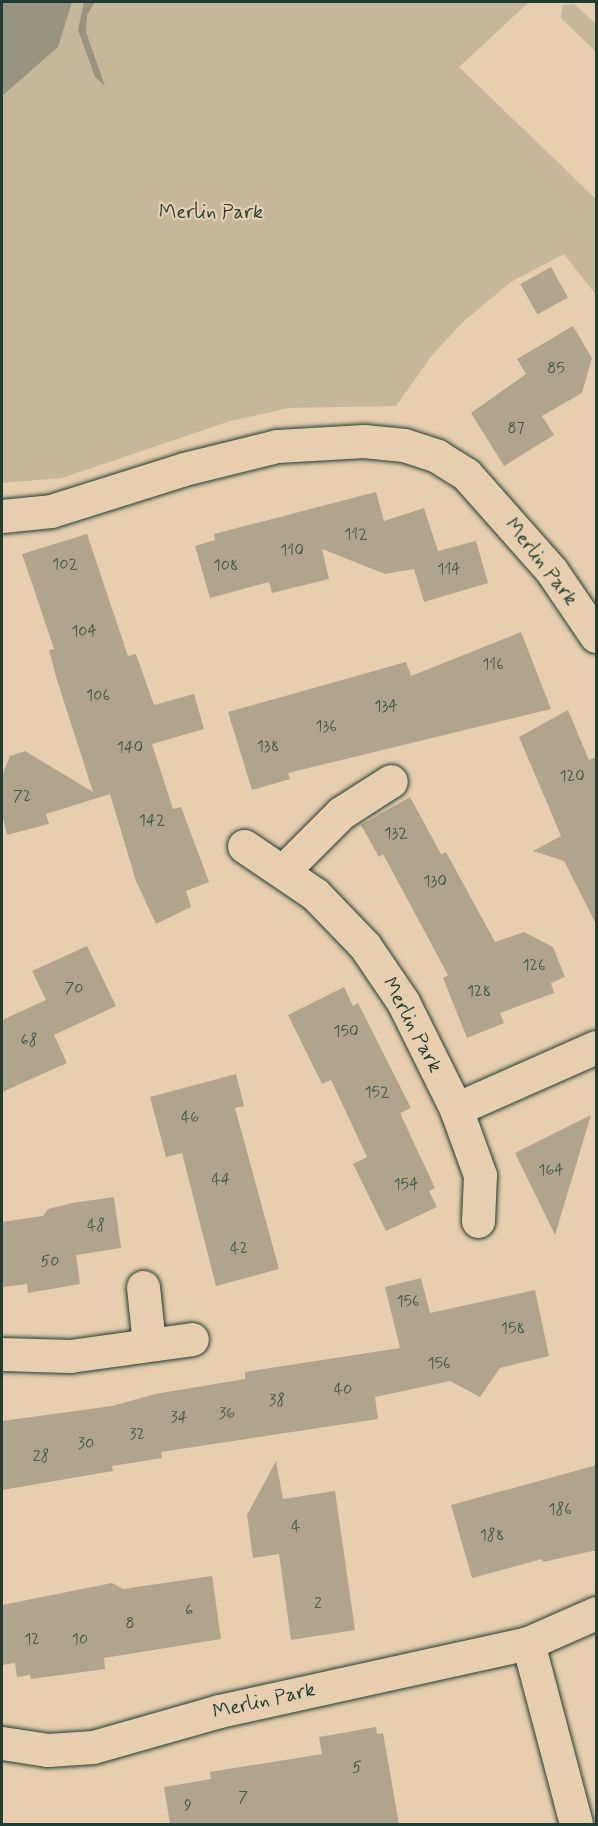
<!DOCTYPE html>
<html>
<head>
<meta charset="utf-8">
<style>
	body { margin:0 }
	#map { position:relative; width:598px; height:1826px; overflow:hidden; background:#e7ceaf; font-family:Mynerve,sans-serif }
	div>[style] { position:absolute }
	.green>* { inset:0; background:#c6b69a }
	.water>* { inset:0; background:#98947f }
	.building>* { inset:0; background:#b0a58c; transform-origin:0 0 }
	.roads { filter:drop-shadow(0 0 2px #1f3d34) drop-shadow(0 0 2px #1f3d34) }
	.minor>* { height:33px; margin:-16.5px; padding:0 16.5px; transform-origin:16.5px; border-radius:16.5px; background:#e7ceaf }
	span { translate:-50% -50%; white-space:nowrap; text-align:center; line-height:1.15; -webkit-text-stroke:4.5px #e7ceaf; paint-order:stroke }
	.number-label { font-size:16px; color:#43574a }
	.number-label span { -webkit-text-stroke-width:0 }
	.park-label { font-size:20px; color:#274339 }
	.street-label { font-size:20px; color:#1f3d34 }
	.frame { position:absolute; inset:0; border:3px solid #1f3d34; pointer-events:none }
</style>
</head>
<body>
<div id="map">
	<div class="green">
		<div style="clip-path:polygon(2px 2px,529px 2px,459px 67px,596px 199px,596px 295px,564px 254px,511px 282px,463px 322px,433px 354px,396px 406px,289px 408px,230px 421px,62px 478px,2px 483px)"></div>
		<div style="clip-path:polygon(574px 4px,596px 24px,596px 52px,561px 18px,563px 5px)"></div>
	</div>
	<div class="water">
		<div style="clip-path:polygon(2px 2px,72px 2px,58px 47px,2px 96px)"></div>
		<div style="clip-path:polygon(84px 2px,95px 2px,87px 15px,86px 32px,105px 86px,95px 77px,78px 30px)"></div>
	</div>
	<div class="building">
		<div style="left:551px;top:267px;width:35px;height:35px;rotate:61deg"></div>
		<div style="clip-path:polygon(573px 326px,592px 358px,582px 393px,542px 416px,554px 435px,504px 466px,471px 413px,526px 374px,517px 359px)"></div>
		<div style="clip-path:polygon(376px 492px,384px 521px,424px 508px,438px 551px,476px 541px,488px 583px,424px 602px,414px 569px,385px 574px,322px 549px,329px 579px,272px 593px,269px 582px,210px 598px,195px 546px,215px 540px,214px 534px)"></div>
		<div style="clip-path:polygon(87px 534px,128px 656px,136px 654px,154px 705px,194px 694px,204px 729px,152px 744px,173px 809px,181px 807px,209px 882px,186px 891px,191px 907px,156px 924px,136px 881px,110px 794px,46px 814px,49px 824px,7px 835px,2px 814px,2px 776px,10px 756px,25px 751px,93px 792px,57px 680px,49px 650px,54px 649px,22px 554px)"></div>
		<div style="clip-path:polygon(521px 632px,551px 709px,288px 773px,290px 779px,252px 790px,228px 712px,406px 662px,411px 676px)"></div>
		<div style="clip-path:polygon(568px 710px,589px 760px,597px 757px,597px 926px,564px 861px,533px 851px,561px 836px,519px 737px)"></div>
		<div style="clip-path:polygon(410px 797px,441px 854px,446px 852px,495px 942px,524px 932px,553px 947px,565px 977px,551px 983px,554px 993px,500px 1013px,504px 1023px,467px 1038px,443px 978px,448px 975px,383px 854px,379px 857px,361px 825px)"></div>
		<div style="clip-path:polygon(87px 946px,116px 1006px,54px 1035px,67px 1063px,2px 1092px,2px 1020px,46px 1000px,32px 971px)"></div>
		<div style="clip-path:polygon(344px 987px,353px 1006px,358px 1003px,411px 1108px,400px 1113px,435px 1188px,429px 1191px,437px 1207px,386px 1231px,353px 1164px,367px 1157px,331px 1080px,322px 1084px,288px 1015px)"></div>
		<div style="clip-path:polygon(236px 1074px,244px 1106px,235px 1108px,279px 1269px,216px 1286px,182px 1153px,166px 1157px,150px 1097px)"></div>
		<div style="clip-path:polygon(591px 1115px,555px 1235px,515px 1153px)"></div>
		<div style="clip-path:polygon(114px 1197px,121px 1248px,76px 1255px,80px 1284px,28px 1293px,27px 1284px,2px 1287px,2px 1222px,43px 1216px,48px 1209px,72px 1203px)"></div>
		<div style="clip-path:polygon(421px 1278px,430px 1313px,535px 1290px,549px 1356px,500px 1368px,480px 1397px,450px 1381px,375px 1397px,378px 1419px,161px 1452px,162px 1458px,112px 1466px,113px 1471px,2px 1490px,2px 1421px,112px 1406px,155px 1394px,245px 1379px,245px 1372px,400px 1348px,385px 1287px)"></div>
		<div style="clip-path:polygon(276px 1461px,283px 1499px,335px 1491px,355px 1630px,291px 1640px,279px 1554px,253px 1558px,247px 1515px)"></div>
		<div style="clip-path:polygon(597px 1465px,597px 1550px,543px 1562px,542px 1559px,472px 1578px,451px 1505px)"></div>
		<div style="clip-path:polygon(212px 1576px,221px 1639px,104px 1658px,105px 1669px,31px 1679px,30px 1675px,17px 1677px,15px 1663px,2px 1665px,2px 1605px,112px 1583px,123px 1589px)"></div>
		<div style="clip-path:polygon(376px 1727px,377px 1734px,383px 1733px,399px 1824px,170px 1824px,164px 1787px,211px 1779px,210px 1772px,322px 1754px,319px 1737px)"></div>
	</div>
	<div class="roads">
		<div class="minor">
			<div style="left:2px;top:516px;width:49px;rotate:-5.8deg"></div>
			<div style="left:51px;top:511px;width:139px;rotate:-17.5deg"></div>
			<div style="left:184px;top:469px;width:96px;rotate:-13.9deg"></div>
			<div style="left:277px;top:446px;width:87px;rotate:-3.3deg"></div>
			<div style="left:364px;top:441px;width:40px;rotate:5.7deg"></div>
			<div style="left:404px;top:445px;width:35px;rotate:18deg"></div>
			<div style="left:437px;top:456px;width:34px;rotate:32deg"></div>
			<div style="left:466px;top:474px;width:128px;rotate:48.5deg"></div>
			<div style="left:551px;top:570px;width:80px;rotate:55.7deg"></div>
			<div style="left:244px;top:846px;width:86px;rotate:34.1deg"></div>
			<div style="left:315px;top:894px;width:72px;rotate:46.1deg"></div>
			<div style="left:365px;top:946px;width:68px;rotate:55.8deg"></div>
			<div style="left:403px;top:1002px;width:119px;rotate:63.6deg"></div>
			<div style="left:456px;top:1109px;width:70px;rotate:70deg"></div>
			<div style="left:480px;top:1175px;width:46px;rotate:92.5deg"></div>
			<div style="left:284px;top:870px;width:81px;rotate:-45deg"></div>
			<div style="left:341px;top:813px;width:59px;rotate:-32.6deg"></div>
			<div style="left:456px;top:1109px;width:153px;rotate:-23.9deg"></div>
			<div style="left:143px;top:1287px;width:57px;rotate:84deg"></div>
			<div style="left:2px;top:1354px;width:68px;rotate:1.7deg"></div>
			<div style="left:70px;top:1356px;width:123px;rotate:-7.9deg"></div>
			<div style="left:528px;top:1643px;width:74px;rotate:-23.8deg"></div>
			<div style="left:2px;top:1743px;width:47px;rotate:8.7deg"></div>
			<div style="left:48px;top:1750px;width:45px;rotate:-3.8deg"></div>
			<div style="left:93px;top:1747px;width:131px;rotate:-15.9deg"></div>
			<div style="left:219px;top:1711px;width:316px;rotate:-12.4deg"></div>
			<div style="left:528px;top:1643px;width:187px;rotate:75.1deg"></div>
		</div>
	</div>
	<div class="number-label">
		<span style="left:556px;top:369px">85</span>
		<span style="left:516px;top:429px">87</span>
		<span style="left:356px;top:535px">112</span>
		<span style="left:292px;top:551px">110</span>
		<span style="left:65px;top:565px">102</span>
		<span style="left:226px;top:566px">108</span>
		<span style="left:449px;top:570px">114</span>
		<span style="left:84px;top:632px">104</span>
		<span style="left:493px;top:665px">116</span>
		<span style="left:98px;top:696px">106</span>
		<span style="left:386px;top:707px">134</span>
		<span style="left:326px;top:727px">136</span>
		<span style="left:268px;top:747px">138</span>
		<span style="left:130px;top:748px">140</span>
		<span style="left:572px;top:777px">120</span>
		<span style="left:22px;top:797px">72</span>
		<span style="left:152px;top:821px">142</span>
		<span style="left:396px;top:834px">132</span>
		<span style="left:435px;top:882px">130</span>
		<span style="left:534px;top:966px">126</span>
		<span style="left:74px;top:989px">70</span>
		<span style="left:479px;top:992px">128</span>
		<span style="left:346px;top:1032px">150</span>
		<span style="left:29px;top:1041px">68</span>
		<span style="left:377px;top:1093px">152</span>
		<span style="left:190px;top:1118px">46</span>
		<span style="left:551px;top:1171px">164</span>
		<span style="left:221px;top:1180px">44</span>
		<span style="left:406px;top:1185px">154</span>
		<span style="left:96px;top:1226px">48</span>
		<span style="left:239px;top:1249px">42</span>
		<span style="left:50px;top:1262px">50</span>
		<span style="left:408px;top:1302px">156</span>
		<span style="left:513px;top:1329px">158</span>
		<span style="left:439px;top:1364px">156</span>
		<span style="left:343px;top:1390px">40</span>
		<span style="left:277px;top:1401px">38</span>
		<span style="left:227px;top:1414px">36</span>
		<span style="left:179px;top:1418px">34</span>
		<span style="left:137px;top:1435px">32</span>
		<span style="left:86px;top:1444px">30</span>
		<span style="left:41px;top:1457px">28</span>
		<span style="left:560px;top:1510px">186</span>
		<span style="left:296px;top:1527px">4</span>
		<span style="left:492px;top:1536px">188</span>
		<span style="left:318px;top:1604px">2</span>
		<span style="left:189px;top:1611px">6</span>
		<span style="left:130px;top:1624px">8</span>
		<span style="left:32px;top:1640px">12</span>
		<span style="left:80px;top:1640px">10</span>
		<span style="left:357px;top:1768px">5</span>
		<span style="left:243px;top:1798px">7</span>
		<span style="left:188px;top:1806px">9</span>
	</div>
	<div class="park-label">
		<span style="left:211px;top:212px">Merlin Park</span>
	</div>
	<div class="street-label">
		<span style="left:541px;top:562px;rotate:52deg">Merlin Park</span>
		<span style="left:412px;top:1025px;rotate:62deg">Merlin Park</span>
		<span style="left:264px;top:1701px;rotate:-13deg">Merlin Park</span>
	</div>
	<div class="frame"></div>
</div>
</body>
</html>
